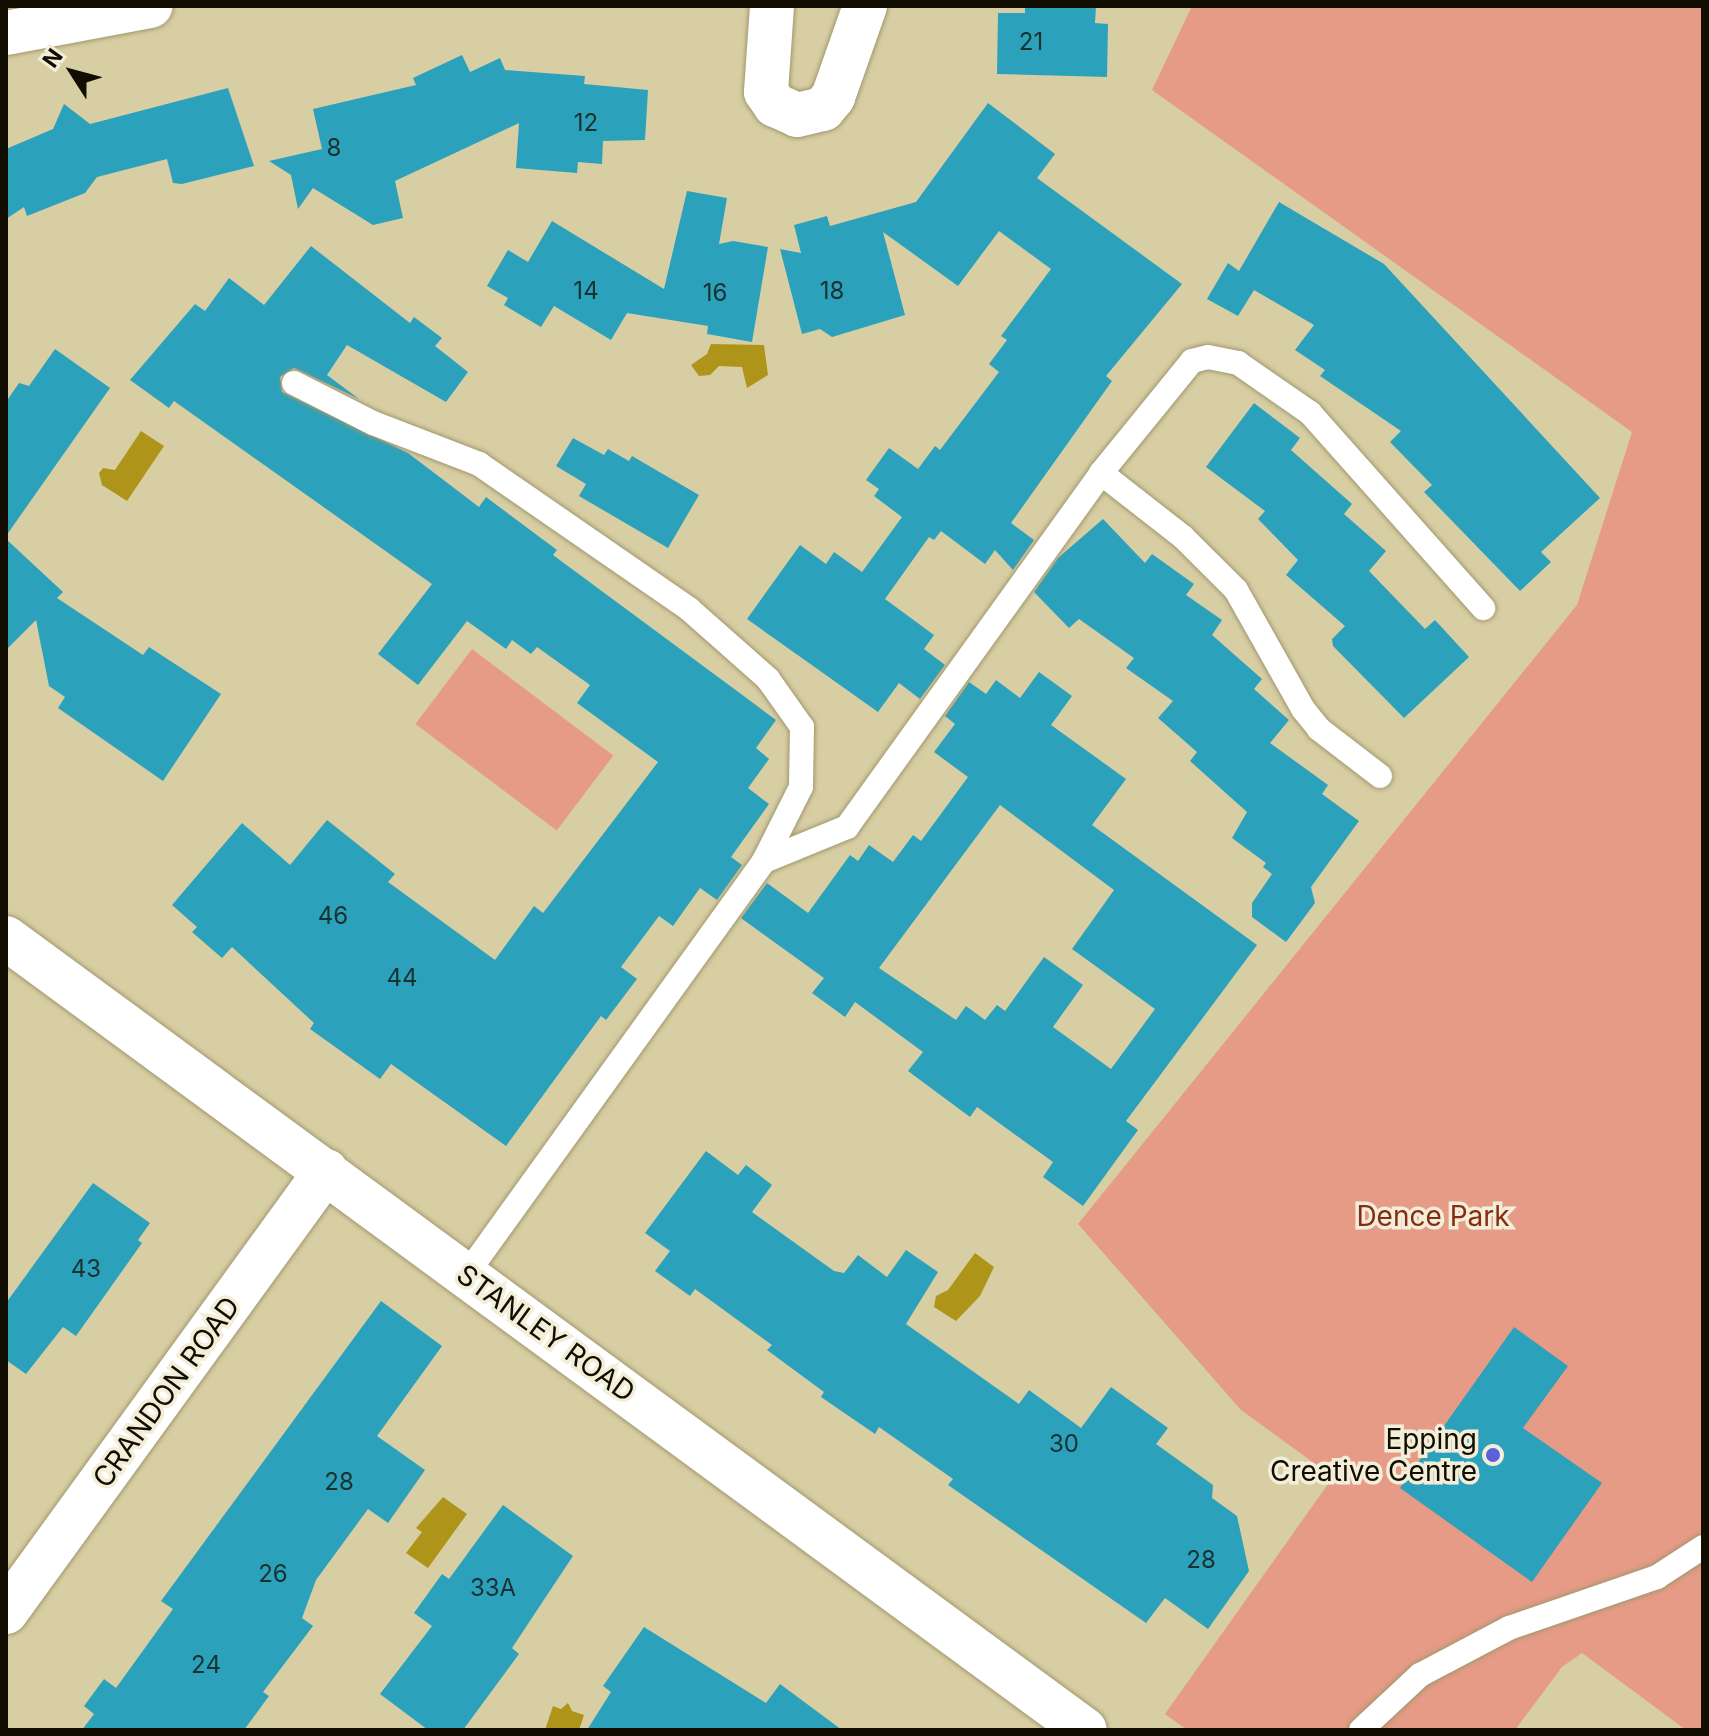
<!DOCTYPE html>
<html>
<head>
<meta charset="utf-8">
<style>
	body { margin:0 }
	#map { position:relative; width:1709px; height:1736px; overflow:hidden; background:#d8cea3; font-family:Inter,sans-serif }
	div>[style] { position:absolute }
	.green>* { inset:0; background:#e69b86; transform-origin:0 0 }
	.water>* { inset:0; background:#ae9418 }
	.building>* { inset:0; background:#2ca1bb }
	.roads { filter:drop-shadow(0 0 2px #a1976f) drop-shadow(0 0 2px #a1976f) }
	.service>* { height:24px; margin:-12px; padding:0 12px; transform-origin:12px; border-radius:12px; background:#fff }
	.minor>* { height:44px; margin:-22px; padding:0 22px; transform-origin:22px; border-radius:22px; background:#fff }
	.dots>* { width:22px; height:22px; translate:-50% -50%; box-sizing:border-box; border:4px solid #f3eed9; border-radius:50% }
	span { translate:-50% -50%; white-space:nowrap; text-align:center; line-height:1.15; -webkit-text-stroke:7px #f3eed9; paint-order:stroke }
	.number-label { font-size:24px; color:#183230 }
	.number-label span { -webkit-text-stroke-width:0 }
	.park-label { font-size:28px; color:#872c12 }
	.street-label { font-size:28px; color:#110d01 }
	.poi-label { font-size:28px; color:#110d01 }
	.right { translate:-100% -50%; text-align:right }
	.frame { position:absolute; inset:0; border:8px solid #110d01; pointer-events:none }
	.north { position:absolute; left:32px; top:32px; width:80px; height:80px; -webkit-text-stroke:6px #f3eed9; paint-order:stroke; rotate:306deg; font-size:22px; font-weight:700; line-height:32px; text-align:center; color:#110d01 }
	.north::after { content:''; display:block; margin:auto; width:28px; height:36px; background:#110d01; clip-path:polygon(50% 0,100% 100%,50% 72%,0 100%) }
</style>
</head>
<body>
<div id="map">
	<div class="green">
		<div style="clip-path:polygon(1192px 6px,1703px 6px,1703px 1730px,1686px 1730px,1582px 1653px,1562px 1667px,1515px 1730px,1187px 1730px,1165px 1714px,1333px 1477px,1241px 1410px,1078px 1224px,1577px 605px,1632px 432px,1152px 90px)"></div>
		<div style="left:472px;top:649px;width:177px;height:94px;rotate:37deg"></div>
	</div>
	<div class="water">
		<div style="clip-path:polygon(711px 344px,764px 345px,768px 375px,747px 388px,742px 367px,719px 366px,710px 375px,699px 376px,691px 365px,707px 354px)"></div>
		<div style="clip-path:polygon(141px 431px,164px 446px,127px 501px,102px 485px,99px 473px,103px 468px,115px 470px)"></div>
		<div style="clip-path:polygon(975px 1253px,994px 1267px,980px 1296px,956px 1321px,934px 1307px,936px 1296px,948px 1290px)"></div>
		<div style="clip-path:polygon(443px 1497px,467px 1514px,428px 1568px,406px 1553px,422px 1532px,416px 1528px)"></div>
		<div style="clip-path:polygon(568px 1703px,572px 1711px,584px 1715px,579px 1730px,545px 1730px,553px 1706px,561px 1709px)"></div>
	</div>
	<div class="building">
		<div style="clip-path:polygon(1025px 6px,1096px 6px,1095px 23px,1108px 24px,1107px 77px,997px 74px,998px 13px,1025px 13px)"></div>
		<div style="clip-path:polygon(462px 55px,470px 72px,500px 58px,505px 70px,585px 76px,584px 84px,648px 90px,645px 140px,603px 141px,602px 164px,578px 162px,577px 173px,516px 168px,519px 123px,395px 181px,403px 218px,373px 225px,313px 188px,298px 209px,291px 175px,269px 161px,322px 149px,313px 109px,416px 85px,413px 78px)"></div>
		<div style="clip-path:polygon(228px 88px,254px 166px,182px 184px,173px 183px,167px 159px,97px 177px,85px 193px,27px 216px,24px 207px,6px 219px,6px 149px,53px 129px,64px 104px,90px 124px)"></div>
		<div style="clip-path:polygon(988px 103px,1055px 154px,1037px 178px,1182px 284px,1106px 376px,1112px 381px,1011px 523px,1034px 540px,1013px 570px,995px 550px,985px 564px,941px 531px,934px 540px,929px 537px,885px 599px,934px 635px,924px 649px,945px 665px,920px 699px,899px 683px,878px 712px,747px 619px,800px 545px,826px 564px,834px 552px,862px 572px,902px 517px,874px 496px,879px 489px,866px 480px,889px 448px,918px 469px,935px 446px,940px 450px,999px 372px,989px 364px,1007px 340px,1001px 336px,1051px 269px,999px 231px,958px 286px,883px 232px,905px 315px,832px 337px,820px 329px,802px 334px,780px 249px,801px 253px,794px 225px,827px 216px,830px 226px,916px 202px)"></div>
		<div style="clip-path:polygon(687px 191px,727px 198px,719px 244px,733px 241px,768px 247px,752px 342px,707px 334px,708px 326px,627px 313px,611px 340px,554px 306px,541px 327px,504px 305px,508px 298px,487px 286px,508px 250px,528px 262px,552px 221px,664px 289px)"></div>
		<div style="clip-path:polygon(1279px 202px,1384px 264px,1600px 498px,1541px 552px,1551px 562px,1520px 591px,1424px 492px,1432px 485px,1390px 442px,1401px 431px,1320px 376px,1325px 370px,1295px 350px,1314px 325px,1254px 290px,1238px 316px,1207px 299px,1228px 263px,1239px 271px)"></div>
		<div style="clip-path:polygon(311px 246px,410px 323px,414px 317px,442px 338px,435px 346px,468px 372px,446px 402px,347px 345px,327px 375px,359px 399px,294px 368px,280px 377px,282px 392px,408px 453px,479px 507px,486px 497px,557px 550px,553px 555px,776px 720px,756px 748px,769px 759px,748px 788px,769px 804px,731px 857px,742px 865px,717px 900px,700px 888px,673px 926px,659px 916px,621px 967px,637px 979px,606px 1020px,601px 1016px,506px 1146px,391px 1064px,380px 1079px,310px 1029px,314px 1023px,232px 947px,222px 958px,192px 932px,197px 927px,172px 905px,242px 823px,290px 865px,327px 820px,395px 874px,388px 882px,495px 960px,534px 906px,543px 913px,658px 762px,577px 703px,590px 685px,537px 647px,531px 654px,512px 640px,506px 649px,467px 621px,418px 685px,378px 654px,432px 584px,174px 401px,169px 408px,130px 380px,195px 304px,205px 311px,229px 278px,264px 305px)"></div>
		<div style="clip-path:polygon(55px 349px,110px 388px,6px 536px,6px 402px,19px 383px,29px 386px)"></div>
		<div style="clip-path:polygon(1254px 403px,1300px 438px,1291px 450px,1352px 504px,1344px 514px,1386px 551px,1369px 571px,1425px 629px,1435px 620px,1469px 657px,1404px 718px,1333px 646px,1332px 639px,1345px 626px,1286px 575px,1298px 560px,1258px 519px,1265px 511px,1206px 467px)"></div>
		<div style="clip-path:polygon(573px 438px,604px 455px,608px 449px,629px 461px,632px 456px,699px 495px,668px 548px,579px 496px,586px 484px,556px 466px)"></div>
		<div style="clip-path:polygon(1103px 519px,1145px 563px,1152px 554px,1194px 584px,1186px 595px,1222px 620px,1212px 635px,1262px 679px,1254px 689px,1289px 720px,1270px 743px,1328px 785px,1322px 794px,1359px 821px,1311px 887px,1315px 903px,1286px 942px,1252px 917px,1252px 903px,1272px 874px,1263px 867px,1266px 863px,1232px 838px,1247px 812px,1190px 761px,1197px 752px,1158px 718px,1173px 701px,1126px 668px,1134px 658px,1079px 619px,1069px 628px,1034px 592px,1058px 558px)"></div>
		<div style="clip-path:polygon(6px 539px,63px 592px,57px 598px,143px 655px,149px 647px,221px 694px,163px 781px,58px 708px,65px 697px,49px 686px,36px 620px,6px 650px)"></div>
		<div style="clip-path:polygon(evenodd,1039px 672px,1072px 696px,1051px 725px,1126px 779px,1092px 825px,1257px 945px,1126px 1121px,1138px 1130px,1083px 1206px,1043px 1177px,1053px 1162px,977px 1107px,970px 1117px,908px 1071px,923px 1052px,855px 1002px,845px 1017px,812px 993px,824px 978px,741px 918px,767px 883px,808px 913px,850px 855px,858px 861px,869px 845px,893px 862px,913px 835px,921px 841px,968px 777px,934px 752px,955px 724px,945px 716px,969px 682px,986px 694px,996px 680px,1020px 698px,1039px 672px,1000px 805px,1114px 890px,1072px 949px,1155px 1009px,1111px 1069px,1053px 1027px,1083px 985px,1044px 957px,1005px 1011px,997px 1005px,985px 1020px,966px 1006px,956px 1020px,879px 968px,1000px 805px)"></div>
		<div style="clip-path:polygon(706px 1151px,738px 1175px,746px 1165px,772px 1185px,752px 1212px,834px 1271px,844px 1273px,858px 1255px,887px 1277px,906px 1250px,938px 1272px,906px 1324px,1019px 1404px,1029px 1390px,1081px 1428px,1111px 1387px,1168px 1428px,1156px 1444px,1213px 1485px,1212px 1498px,1237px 1516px,1249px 1571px,1208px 1629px,1165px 1598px,1146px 1623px,948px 1485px,953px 1479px,879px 1427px,875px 1434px,821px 1397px,824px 1392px,767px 1350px,772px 1345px,695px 1289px,690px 1296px,655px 1271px,670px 1251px,645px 1233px)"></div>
		<div style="clip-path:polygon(93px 1183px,150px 1223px,138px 1240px,142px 1243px,76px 1336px,63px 1327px,26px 1374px,6px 1360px,6px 1303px)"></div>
		<div style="clip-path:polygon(381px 1301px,442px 1346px,377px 1436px,425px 1470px,388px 1523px,368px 1509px,316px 1580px,302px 1618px,313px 1626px,263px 1692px,269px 1696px,244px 1730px,82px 1730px,94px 1714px,84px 1706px,104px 1679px,116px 1688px,173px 1609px,161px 1601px)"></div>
		<div style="clip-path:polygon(1514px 1327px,1568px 1366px,1523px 1428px,1602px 1483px,1532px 1582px,1400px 1488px)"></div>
		<div style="clip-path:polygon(503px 1505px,573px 1556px,512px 1648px,519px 1654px,463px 1730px,428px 1730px,380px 1694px,432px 1626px,414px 1613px,442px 1574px,449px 1579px)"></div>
		<div style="clip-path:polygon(644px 1627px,766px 1703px,780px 1684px,842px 1730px,587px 1730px,611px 1692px,603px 1686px)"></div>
	</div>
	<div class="roads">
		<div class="service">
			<div style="left:294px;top:383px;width:89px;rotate:26.9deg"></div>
			<div style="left:373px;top:423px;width:114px;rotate:21.1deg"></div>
			<div style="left:479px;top:464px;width:255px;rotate:34.6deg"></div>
			<div style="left:689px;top:609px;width:106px;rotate:41.5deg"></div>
			<div style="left:768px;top:679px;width:59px;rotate:54.7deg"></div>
			<div style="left:802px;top:727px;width:60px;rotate:91deg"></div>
			<div style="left:801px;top:787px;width:83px;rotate:116.6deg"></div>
			<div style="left:764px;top:861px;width:510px;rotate:125.75deg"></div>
			<div style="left:1101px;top:473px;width:104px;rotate:38deg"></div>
			<div style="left:1183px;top:537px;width:75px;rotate:45deg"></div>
			<div style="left:1236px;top:590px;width:137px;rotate:60.6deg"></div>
			<div style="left:1303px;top:709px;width:26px;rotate:51deg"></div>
			<div style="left:1319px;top:729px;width:77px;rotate:37.6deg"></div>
			<div style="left:764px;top:861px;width:90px;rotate:-22.3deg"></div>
			<div style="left:847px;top:827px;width:436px;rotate:-54.3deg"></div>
			<div style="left:1101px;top:473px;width:144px;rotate:-50.9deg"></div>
			<div style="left:1192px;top:361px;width:16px;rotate:-14deg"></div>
			<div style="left:1208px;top:357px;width:31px;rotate:11deg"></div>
			<div style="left:1238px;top:363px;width:88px;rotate:34.8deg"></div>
			<div style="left:1310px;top:413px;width:261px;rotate:48.4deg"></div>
			<div style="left:1361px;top:1730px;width:81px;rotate:-43deg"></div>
			<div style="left:1420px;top:1675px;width:101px;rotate:-27.8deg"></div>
			<div style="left:1509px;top:1628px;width:157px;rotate:-19deg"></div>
			<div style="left:1657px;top:1577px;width:55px;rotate:-33.1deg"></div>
		</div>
		<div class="minor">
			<div style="left:772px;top:6px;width:86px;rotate:94deg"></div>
			<div style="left:766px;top:92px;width:16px;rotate:55deg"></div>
			<div style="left:775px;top:105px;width:24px;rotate:24deg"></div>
			<div style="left:797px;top:115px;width:27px;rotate:-13deg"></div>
			<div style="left:823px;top:109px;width:16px;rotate:-50deg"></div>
			<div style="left:833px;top:97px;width:96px;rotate:-70.6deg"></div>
			<div style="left:6px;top:33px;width:147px;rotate:-10.6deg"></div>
			<div style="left:6px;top:938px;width:1338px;rotate:36.28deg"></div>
			<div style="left:6px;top:1612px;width:545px;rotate:-54.03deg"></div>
		</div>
	</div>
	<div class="dots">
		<div style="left:1493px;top:1455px;background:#5a61d9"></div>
	</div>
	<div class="number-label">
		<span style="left:1031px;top:42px">21</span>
		<span style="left:586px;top:123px">12</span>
		<span style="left:334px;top:148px">8</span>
		<span style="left:586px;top:291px">14</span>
		<span style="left:832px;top:291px">18</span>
		<span style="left:715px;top:293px">16</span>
		<span style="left:333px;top:916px">46</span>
		<span style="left:402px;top:978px">44</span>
		<span style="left:86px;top:1269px">43</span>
		<span style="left:1064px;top:1444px">30</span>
		<span style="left:339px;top:1482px">28</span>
		<span style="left:1201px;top:1560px">28</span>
		<span style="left:273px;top:1574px">26</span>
		<span style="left:493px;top:1588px">33A</span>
		<span style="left:206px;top:1665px">24</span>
	</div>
	<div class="park-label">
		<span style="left:1433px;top:1216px">Dence Park</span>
	</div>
	<div class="street-label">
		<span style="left:546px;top:1333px;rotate:36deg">STANLEY ROAD</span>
		<span style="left:166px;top:1392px;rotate:-54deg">CRANDON ROAD</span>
	</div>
	<div class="poi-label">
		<span class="right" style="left:1477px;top:1455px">Epping<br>Creative Centre</span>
	</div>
	<div class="frame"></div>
	<div class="north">N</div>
</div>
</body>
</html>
